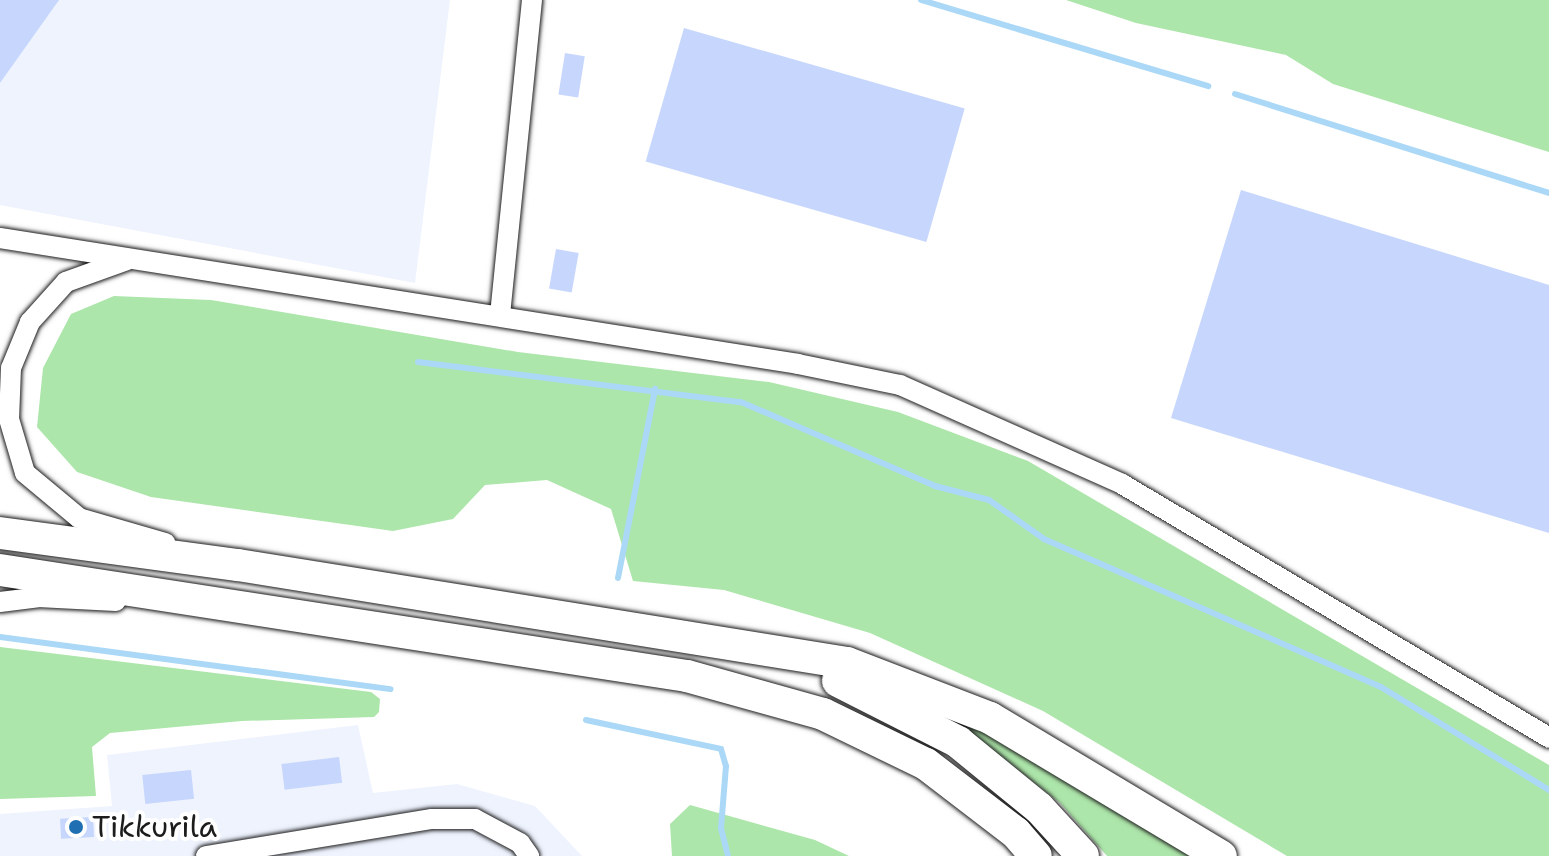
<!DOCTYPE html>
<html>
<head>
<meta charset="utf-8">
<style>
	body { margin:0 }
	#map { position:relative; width:1549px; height:856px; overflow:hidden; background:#fff; font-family:"Shantell Sans",sans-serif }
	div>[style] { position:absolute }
	.built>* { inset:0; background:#eef3fe }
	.green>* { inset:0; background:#ade6aa }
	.stream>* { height:6px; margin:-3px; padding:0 3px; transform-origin:3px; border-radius:3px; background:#aad8f6 }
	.building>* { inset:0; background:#c6d6fc; transform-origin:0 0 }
	.roads { filter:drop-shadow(0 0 2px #1c1c1c) drop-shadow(0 0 2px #1c1c1c) }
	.minor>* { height:20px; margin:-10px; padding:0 10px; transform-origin:10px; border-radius:10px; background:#fff }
	.primary>* { height:32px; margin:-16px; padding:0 16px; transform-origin:16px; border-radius:16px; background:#fff }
	.dots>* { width:22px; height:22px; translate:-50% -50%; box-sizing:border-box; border:4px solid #fff; border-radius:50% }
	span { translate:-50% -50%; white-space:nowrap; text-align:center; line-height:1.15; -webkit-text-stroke:8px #fff; paint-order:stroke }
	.poi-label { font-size:30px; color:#1c1c1c }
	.left { translate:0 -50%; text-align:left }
</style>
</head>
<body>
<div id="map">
	<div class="built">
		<div style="clip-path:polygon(0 0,450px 0,415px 283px,0 205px)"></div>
		<div style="clip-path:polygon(358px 725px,373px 793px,457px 784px,535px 806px,582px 856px,0 856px,0 814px,112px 806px,107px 755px)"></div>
	</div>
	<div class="green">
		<div style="clip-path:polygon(1066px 0,1549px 0,1549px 152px,1333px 84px,1286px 55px,1136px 23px)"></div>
		<div style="clip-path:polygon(114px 296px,211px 300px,518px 352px,769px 382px,898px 412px,1028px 461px,1549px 765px,1549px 856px,1287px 856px,1043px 711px,870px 633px,724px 590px,633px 581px,611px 509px,547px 480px,485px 485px,453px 519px,393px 531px,151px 497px,77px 472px,37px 427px,43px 368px,71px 314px)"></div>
		<div style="clip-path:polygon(0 647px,371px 692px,380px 699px,379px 712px,374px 717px,242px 721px,110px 733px,92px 747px,96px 796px,0 799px)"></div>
		<div style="clip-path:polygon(940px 708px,987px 729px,1191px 856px,1107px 856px,1060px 803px)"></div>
		<div style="clip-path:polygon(690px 805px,815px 840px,849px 856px,672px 856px,670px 824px)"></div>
	</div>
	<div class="stream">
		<div style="left:921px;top:0;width:300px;rotate:16.7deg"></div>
		<div style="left:1235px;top:94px;width:329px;rotate:17.5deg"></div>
		<div style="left:418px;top:362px;width:325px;rotate:7.1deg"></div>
		<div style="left:741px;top:402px;width:211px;rotate:23.4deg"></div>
		<div style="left:935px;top:486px;width:56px;rotate:14.5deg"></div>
		<div style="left:989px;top:500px;width:67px;rotate:35.3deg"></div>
		<div style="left:1044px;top:539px;width:368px;rotate:23.7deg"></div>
		<div style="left:1381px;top:687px;width:197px;rotate:31.5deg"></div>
		<div style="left:618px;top:578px;width:193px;rotate:-78.9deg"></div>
		<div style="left:0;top:637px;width:394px;rotate:7.6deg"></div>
		<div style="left:586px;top:720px;width:138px;rotate:12.1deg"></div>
		<div style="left:721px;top:749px;width:18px;rotate:74deg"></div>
		<div style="left:726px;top:766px;width:62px;rotate:94.6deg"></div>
		<div style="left:721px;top:828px;width:29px;rotate:76deg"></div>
	</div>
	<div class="building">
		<div style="clip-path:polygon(0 0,59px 0,0 83px)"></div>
		<div style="left:684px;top:28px;width:292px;height:139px;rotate:16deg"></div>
		<div style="left:565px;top:53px;width:20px;height:42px;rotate:9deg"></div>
		<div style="clip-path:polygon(1241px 190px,1549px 285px,1549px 533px,1171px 418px)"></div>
		<div style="left:556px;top:249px;width:23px;height:40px;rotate:10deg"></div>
		<div style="left:339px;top:757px;width:26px;height:58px;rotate:83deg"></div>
		<div style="left:191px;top:770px;width:29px;height:49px;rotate:84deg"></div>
		<div style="left:93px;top:817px;width:20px;height:33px;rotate:87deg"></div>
	</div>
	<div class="roads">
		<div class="minor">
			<div style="left:0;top:238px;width:808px;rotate:8.97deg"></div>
			<div style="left:798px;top:364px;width:104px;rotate:11.6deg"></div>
			<div style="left:900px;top:385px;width:243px;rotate:24deg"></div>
			<div style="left:1122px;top:484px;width:497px;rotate:30.7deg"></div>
			<div style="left:127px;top:260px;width:65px;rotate:160.2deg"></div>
			<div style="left:66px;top:282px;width:54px;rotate:132deg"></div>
			<div style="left:30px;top:322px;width:50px;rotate:112.4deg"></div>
			<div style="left:11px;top:368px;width:51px;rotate:92.2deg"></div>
			<div style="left:9px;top:419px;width:56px;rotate:73.5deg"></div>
			<div style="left:25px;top:473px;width:70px;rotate:39.8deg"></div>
			<div style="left:79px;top:518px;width:90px;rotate:16.2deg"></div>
			<div style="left:500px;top:315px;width:317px;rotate:-84.2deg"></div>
			<div style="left:0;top:602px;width:38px;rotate:-7deg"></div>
			<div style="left:38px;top:597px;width:78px;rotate:2.9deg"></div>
			<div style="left:206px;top:856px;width:229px;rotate:-9.3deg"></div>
			<div style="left:432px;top:819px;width:43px"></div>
			<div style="left:475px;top:819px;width:51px;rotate:28.1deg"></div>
			<div style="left:520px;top:843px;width:16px;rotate:55deg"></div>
		</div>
		<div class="primary">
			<div style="left:0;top:533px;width:240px;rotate:7.7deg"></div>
			<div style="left:238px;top:565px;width:617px;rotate:9.14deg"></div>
			<div style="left:847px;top:663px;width:153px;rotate:21deg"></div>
			<div style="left:990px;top:718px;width:269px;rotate:30.9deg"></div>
			<div style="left:0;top:570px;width:695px;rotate:8.77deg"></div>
			<div style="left:687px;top:676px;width:141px;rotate:15.6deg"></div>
			<div style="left:823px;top:714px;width:114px;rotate:25.9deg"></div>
			<div style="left:926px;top:764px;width:113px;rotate:37.5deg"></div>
			<div style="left:1016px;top:833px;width:30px;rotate:49deg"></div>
			<div style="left:838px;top:681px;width:135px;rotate:26.9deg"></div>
			<div style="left:958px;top:742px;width:104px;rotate:39.2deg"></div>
			<div style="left:1039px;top:808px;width:65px;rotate:47.5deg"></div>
		</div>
	</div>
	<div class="dots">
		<div style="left:76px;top:827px;background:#1f6fb2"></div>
	</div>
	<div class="poi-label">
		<span class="left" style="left:92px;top:827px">Tikkurila</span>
	</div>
</div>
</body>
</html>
